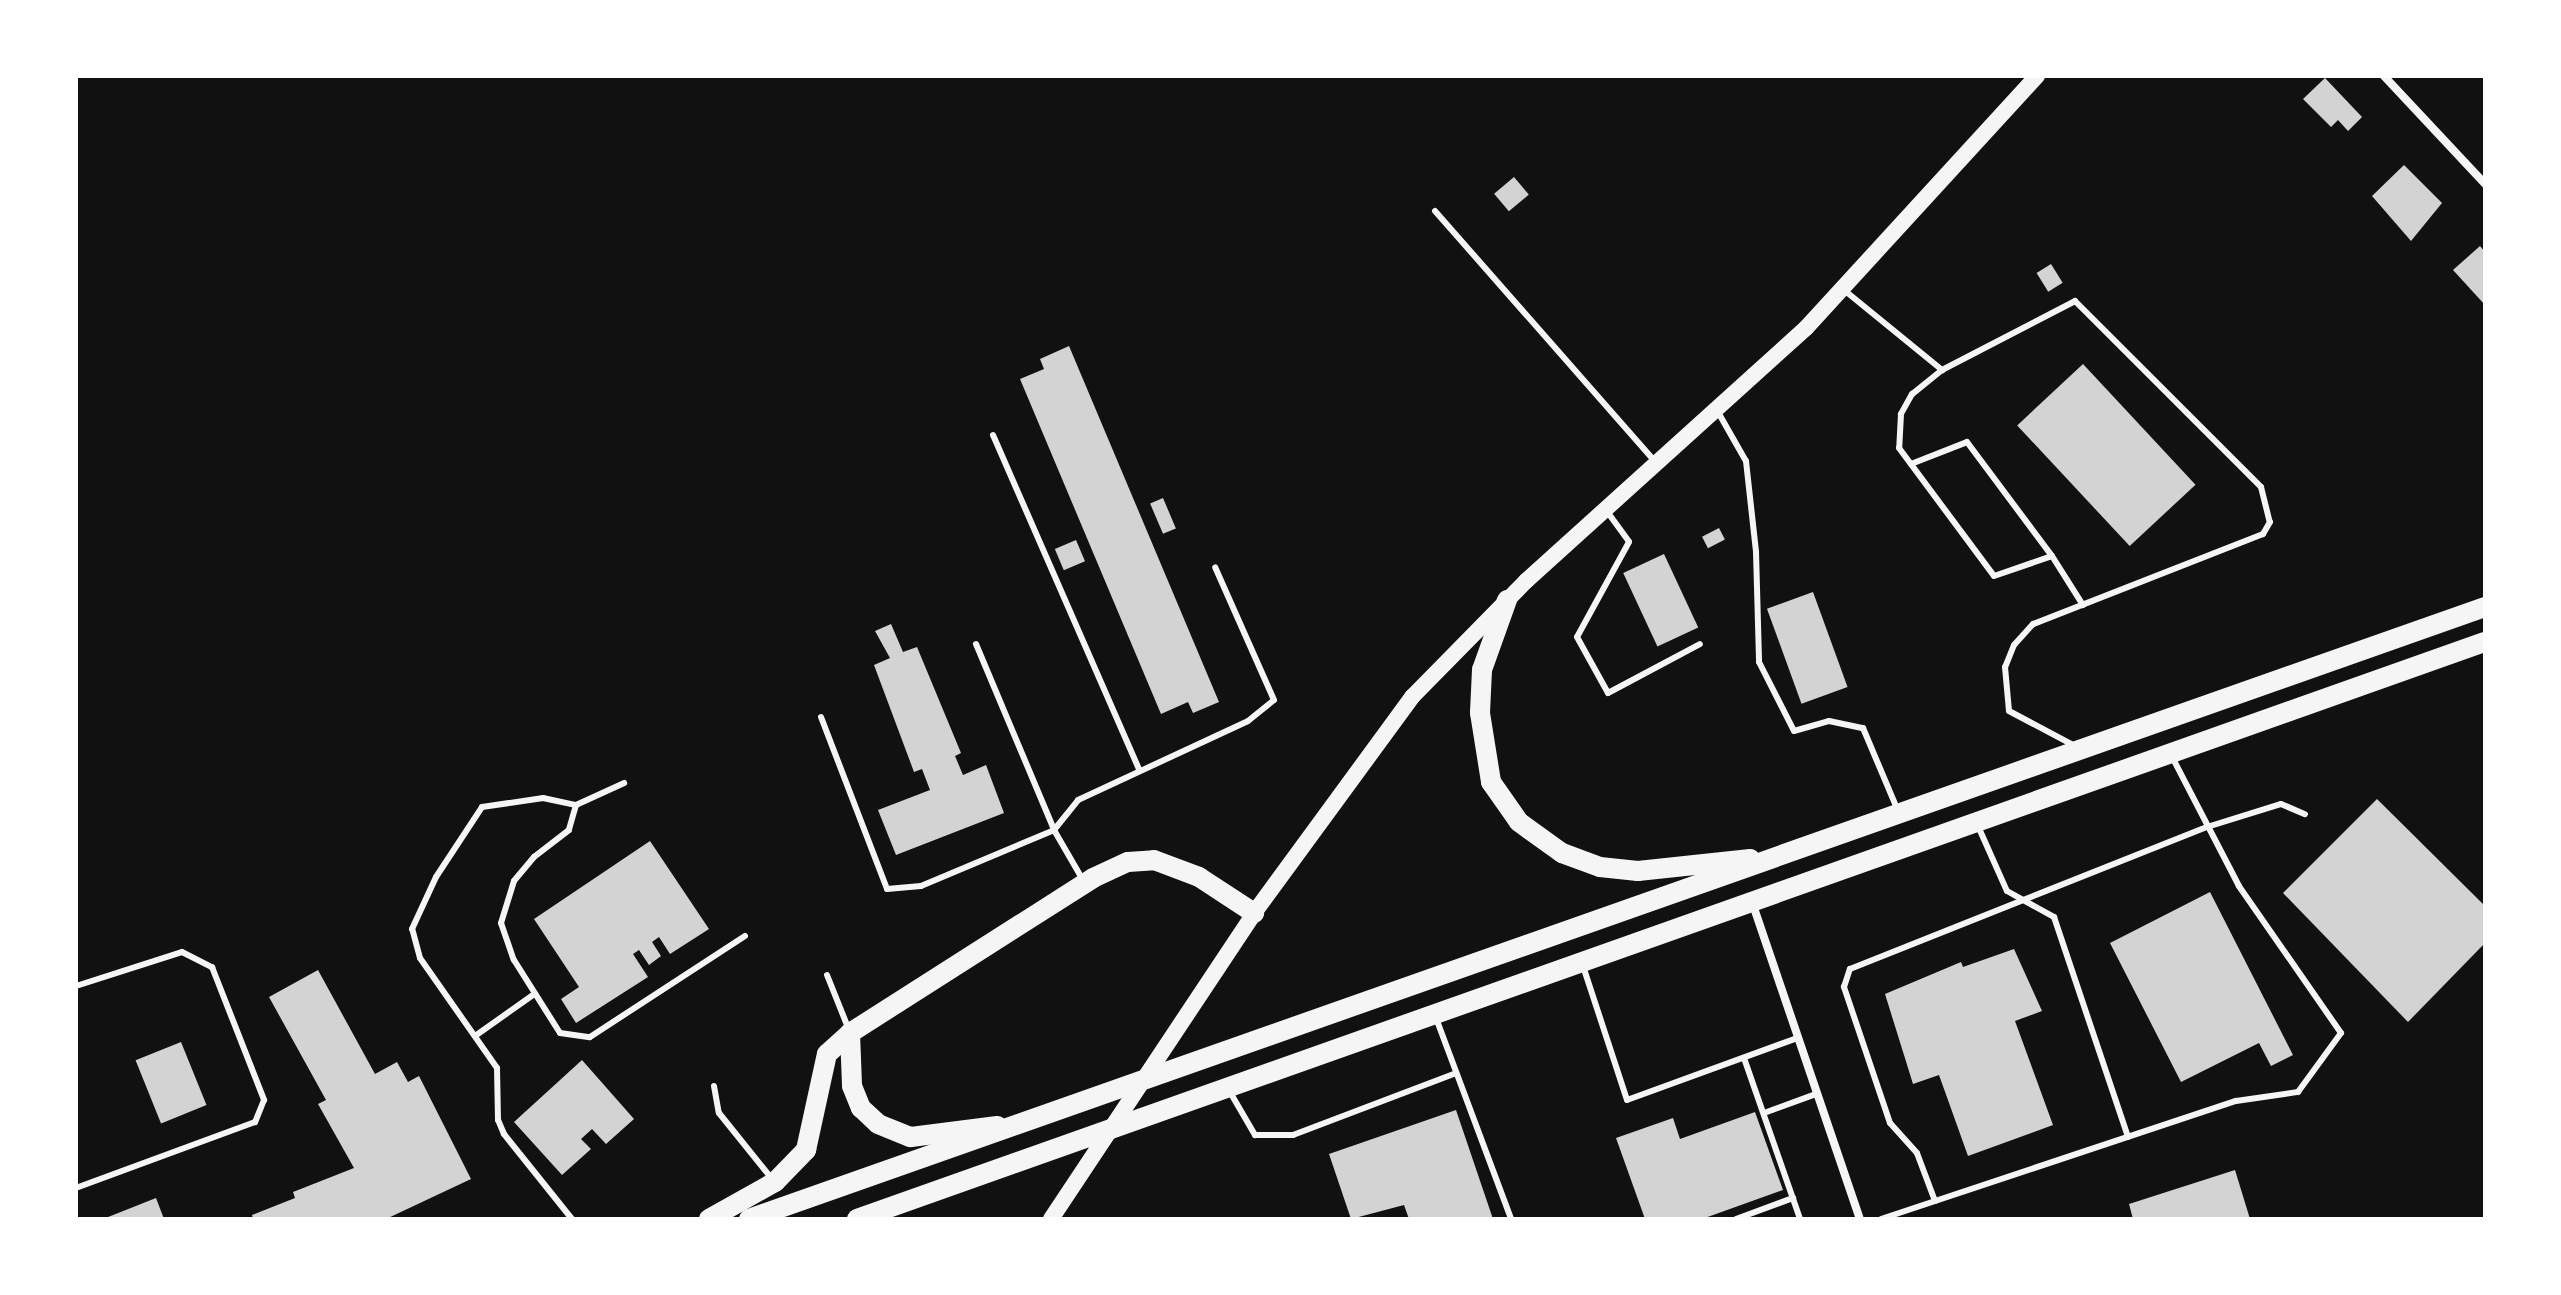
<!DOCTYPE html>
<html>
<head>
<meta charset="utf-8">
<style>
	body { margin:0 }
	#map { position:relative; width:2561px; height:1295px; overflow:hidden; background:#111; font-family:Signika,sans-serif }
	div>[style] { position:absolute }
	.building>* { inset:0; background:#d3d3d3; transform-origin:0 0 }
	.service>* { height:6px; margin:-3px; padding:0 3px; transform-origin:3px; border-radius:3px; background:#f5f5f5 }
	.minor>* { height:8px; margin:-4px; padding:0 4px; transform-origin:4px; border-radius:4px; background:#f5f5f5 }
	.secondary>* { height:16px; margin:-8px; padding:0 8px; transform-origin:8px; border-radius:8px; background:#f5f5f5 }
	.trunk>* { height:20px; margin:-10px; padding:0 10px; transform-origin:10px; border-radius:10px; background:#f5f5f5 }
	span { translate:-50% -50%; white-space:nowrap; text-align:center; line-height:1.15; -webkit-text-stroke:6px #fff; paint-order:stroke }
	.frame { position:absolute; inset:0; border:78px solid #fff; pointer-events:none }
</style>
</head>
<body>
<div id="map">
	<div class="building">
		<div style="clip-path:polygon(2325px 78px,2362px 117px,2348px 131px,2338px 120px,2331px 127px,2303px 99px)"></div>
		<div style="clip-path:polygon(2404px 165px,2442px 203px,2411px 241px,2372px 196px)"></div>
		<div style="left:1514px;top:177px;width:23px;height:26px;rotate:50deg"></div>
		<div style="clip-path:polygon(2480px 246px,2485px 252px,2485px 305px,2453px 270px)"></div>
		<div style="left:2051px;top:264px;width:22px;height:17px;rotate:58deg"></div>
		<div style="clip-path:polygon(1069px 346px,1219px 702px,1193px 713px,1188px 702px,1161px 714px,1020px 379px,1044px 369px,1040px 359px)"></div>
		<div style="left:2083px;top:364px;width:165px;height:90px;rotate:47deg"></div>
		<div style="left:1163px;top:498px;width:33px;height:14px;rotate:67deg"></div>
		<div style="left:1719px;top:528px;width:13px;height:19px;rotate:63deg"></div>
		<div style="left:1076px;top:540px;width:23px;height:23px;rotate:67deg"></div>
		<div style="left:1664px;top:554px;width:81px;height:45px;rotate:65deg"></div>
		<div style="left:1813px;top:592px;width:101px;height:49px;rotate:70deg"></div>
		<div style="clip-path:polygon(891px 624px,903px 652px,917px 647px,961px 753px,955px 756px,963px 775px,986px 765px,1004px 813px,896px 855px,878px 810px,930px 790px,922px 769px,914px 772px,874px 665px,890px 658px,875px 631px)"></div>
		<div style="clip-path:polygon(2377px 799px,2485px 906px,2485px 943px,2408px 1022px,2283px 893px)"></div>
		<div style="clip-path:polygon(650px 841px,709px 929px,670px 954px,659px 937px,652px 942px,661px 956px,649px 965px,639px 950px,633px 954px,648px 977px,576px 1023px,561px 999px,579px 987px,534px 919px)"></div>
		<div style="clip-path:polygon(2210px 892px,2293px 1055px,2271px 1066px,2259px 1043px,2181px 1082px,2110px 943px)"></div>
		<div style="clip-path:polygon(2014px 949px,2042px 1011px,2015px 1021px,2053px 1125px,1968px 1156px,1939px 1075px,1913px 1084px,1885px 994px,1961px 962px,1963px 967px)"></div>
		<div style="clip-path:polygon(318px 970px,375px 1074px,397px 1062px,408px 1082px,419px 1076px,471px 1179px,386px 1219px,253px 1219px,252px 1215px,295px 1198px,293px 1192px,354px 1168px,318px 1104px,326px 1100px,269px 997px)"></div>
		<div style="left:181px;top:1042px;width:68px;height:49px;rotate:68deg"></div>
		<div style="clip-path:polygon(582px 1060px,634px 1119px,606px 1144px,592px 1129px,581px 1139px,591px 1149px,562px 1175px,514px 1122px)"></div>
		<div style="clip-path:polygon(1456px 1110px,1493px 1219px,1409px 1219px,1404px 1205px,1351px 1219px,1329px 1154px)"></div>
		<div style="clip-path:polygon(1755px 1112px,1783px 1190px,1702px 1219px,1645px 1219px,1616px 1138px,1673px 1118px,1680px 1139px)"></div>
		<div style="clip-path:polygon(2235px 1170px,2250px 1219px,2133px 1219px,2129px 1204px)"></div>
		<div style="clip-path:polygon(156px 1198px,164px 1219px,103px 1219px)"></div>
	</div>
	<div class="service">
		<div style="left:1435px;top:211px;width:333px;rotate:48.7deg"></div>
		<div style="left:1844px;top:290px;width:127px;rotate:39.2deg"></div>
		<div style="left:1942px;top:370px;width:150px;rotate:-27.4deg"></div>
		<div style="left:2075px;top:301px;width:263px;rotate:45deg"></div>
		<div style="left:2261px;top:487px;width:36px;rotate:76deg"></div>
		<div style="left:2270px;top:522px;width:14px;rotate:120deg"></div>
		<div style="left:2263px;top:534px;width:247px;rotate:158.6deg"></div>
		<div style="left:2033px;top:624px;width:28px;rotate:132deg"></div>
		<div style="left:2014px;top:645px;width:24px;rotate:112deg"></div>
		<div style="left:2005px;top:667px;width:44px;rotate:84.8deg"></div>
		<div style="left:2009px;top:711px;width:75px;rotate:27.9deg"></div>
		<div style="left:1942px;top:370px;width:38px;rotate:141deg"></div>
		<div style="left:1912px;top:394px;width:23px;rotate:119deg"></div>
		<div style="left:1901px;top:414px;width:34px;rotate:93deg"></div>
		<div style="left:1899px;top:448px;width:159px;rotate:53.4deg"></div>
		<div style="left:1994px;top:576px;width:61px;rotate:-19deg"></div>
		<div style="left:2052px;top:556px;width:58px;rotate:57.7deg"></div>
		<div style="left:1718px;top:412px;width:56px;rotate:60.3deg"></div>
		<div style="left:1746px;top:461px;width:92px;rotate:83.7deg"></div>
		<div style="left:1756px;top:552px;width:110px;rotate:88.4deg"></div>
		<div style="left:1759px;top:662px;width:77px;rotate:63.1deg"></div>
		<div style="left:1794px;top:731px;width:36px;rotate:-16deg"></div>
		<div style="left:1829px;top:721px;width:35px;rotate:12deg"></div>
		<div style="left:1863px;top:728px;width:90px;rotate:67.1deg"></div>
		<div style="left:993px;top:435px;width:365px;rotate:66.4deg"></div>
		<div style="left:1911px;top:464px;width:60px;rotate:-21.4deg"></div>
		<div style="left:1967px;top:442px;width:142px;rotate:53.3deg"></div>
		<div style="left:1606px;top:510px;width:39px;rotate:54deg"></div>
		<div style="left:1629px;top:542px;width:108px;rotate:118.7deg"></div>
		<div style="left:1577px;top:637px;width:64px;rotate:61deg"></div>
		<div style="left:1608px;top:693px;width:104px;rotate:-28deg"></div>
		<div style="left:976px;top:644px;width:202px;rotate:67.2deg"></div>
		<div style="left:1054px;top:830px;width:38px;rotate:-51deg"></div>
		<div style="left:1078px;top:800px;width:187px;rotate:-24.9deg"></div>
		<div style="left:1248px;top:721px;width:33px;rotate:-39deg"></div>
		<div style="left:1274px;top:700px;width:145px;rotate:-113.9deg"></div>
		<div style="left:821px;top:717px;width:184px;rotate:69deg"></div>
		<div style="left:887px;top:889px;width:34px;rotate:-5deg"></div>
		<div style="left:921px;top:886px;width:144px;rotate:-22.8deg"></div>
		<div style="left:1054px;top:830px;width:58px;rotate:59.9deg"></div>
		<div style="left:576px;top:805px;width:26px;rotate:106deg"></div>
		<div style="left:569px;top:830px;width:44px;rotate:142.4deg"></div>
		<div style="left:534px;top:857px;width:31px;rotate:130deg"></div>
		<div style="left:514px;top:881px;width:44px;rotate:107.2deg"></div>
		<div style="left:501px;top:923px;width:39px;rotate:71deg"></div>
		<div style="left:514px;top:960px;width:86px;rotate:57.8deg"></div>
		<div style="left:560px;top:1033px;width:30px;rotate:8deg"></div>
		<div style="left:590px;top:1037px;width:185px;rotate:-33.1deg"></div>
		<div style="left:1978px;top:826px;width:71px;rotate:66deg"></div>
		<div style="left:2007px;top:891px;width:54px;rotate:29deg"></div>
		<div style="left:2054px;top:917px;width:232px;rotate:71.4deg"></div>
		<div style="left:1583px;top:966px;width:141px;rotate:71.8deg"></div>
		<div style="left:1627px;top:1100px;width:181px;rotate:-20deg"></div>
		<div style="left:827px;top:975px;width:59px;rotate:68.2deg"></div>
		<div style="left:76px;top:986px;width:111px;rotate:-17.8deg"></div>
		<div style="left:182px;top:952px;width:34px;rotate:27deg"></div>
		<div style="left:212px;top:967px;width:143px;rotate:68.6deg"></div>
		<div style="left:264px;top:1100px;width:24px;rotate:112deg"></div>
		<div style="left:255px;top:1122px;width:191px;rotate:159.8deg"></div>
		<div style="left:1436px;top:1018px;width:215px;rotate:69.5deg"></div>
		<div style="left:475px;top:1036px;width:71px;rotate:-35.3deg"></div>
		<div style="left:1744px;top:1058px;width:170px;rotate:70.8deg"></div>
		<div style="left:714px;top:1086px;width:27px;rotate:80deg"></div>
		<div style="left:719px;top:1113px;width:85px;rotate:51.2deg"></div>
		<div style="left:1230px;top:1092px;width:50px;rotate:59.8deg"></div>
		<div style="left:1255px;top:1135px;width:38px"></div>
		<div style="left:1293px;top:1135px;width:174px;rotate:-20.8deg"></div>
		<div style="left:1764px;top:1113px;width:55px;rotate:-20.1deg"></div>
		<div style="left:1935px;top:1201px;width:51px;rotate:-110.6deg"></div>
		<div style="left:1917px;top:1153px;width:40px;rotate:-132deg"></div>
		<div style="left:1890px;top:1123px;width:144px;rotate:-108.7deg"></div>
		<div style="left:1844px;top:987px;width:19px;rotate:-72deg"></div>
		<div style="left:1850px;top:969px;width:384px;rotate:-21.7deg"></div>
		<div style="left:2207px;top:827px;width:77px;rotate:-17.3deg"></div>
		<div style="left:2281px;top:804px;width:26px;rotate:23deg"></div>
		<div style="left:572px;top:1219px;width:109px;rotate:-128.7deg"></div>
		<div style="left:504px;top:1134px;width:15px;rotate:-113deg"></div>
		<div style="left:498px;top:1120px;width:52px;rotate:-91.1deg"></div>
		<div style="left:497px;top:1068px;width:134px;rotate:-125deg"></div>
		<div style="left:420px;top:958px;width:30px;rotate:-105deg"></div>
		<div style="left:412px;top:929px;width:57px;rotate:-65.2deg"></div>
		<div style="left:436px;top:877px;width:84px;rotate:-56.7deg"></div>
		<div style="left:482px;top:807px;width:62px;rotate:-8.4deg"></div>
		<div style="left:543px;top:798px;width:34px;rotate:12deg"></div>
		<div style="left:576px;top:805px;width:53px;rotate:-24.6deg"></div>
		<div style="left:1736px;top:1219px;width:61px;rotate:-20.2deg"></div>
		<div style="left:1881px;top:1219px;width:374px;rotate:-18.4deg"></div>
		<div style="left:2236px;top:1101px;width:63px;rotate:-8.3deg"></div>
		<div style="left:2298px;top:1092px;width:73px;rotate:-53.9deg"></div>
		<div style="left:2341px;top:1033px;width:179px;rotate:-124.8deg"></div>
		<div style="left:2239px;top:886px;width:148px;rotate:-117.4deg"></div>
	</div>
	<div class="minor">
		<div style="left:2384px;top:76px;width:148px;rotate:46.9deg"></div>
		<div style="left:1752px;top:902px;width:335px;rotate:71.2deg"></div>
	</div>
	<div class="secondary">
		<div style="left:1051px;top:1219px;width:367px;rotate:-56.4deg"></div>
		<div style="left:1254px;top:913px;width:268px;rotate:-53.8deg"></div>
		<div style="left:1412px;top:697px;width:163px;rotate:-45.5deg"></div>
		<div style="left:1526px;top:581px;width:377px;rotate:-42.1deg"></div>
		<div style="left:1806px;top:328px;width:342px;rotate:-47.5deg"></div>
	</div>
	<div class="trunk">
		<div style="left:1507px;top:600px;width:74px;rotate:109.7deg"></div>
		<div style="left:1482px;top:670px;width:43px;rotate:92.7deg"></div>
		<div style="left:1480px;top:713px;width:70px;rotate:80.9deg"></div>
		<div style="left:1491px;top:782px;width:49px;rotate:55deg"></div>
		<div style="left:1519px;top:822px;width:53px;rotate:35.8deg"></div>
		<div style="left:1562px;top:853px;width:40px;rotate:20.2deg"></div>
		<div style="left:1600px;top:867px;width:38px;rotate:6deg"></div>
		<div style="left:1638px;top:871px;width:113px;rotate:-6.1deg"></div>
		<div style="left:850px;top:1033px;width:53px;rotate:87.8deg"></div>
		<div style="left:852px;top:1086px;width:24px;rotate:68deg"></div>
		<div style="left:861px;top:1108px;width:23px;rotate:43deg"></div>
		<div style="left:878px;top:1124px;width:35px;rotate:22deg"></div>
		<div style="left:911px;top:1137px;width:87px;rotate:-7.3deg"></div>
		<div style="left:709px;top:1219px;width:76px;rotate:-29.3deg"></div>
		<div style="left:775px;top:1182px;width:45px;rotate:-45.9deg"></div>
		<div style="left:806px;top:1150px;width:98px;rotate:-77.7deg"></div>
		<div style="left:827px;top:1054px;width:31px;rotate:-42deg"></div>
		<div style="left:850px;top:1033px;width:288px;rotate:-32.5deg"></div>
		<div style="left:1093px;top:878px;width:38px;rotate:-25deg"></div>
		<div style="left:1128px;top:862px;width:26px;rotate:-4deg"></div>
		<div style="left:1154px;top:860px;width:48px;rotate:20.7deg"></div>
		<div style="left:1199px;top:877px;width:66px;rotate:33.2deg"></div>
		<div style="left:749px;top:1219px;width:1841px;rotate:-19.42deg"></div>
		<div style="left:857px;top:1219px;width:1727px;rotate:-19.52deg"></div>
	</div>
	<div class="frame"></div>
</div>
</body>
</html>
